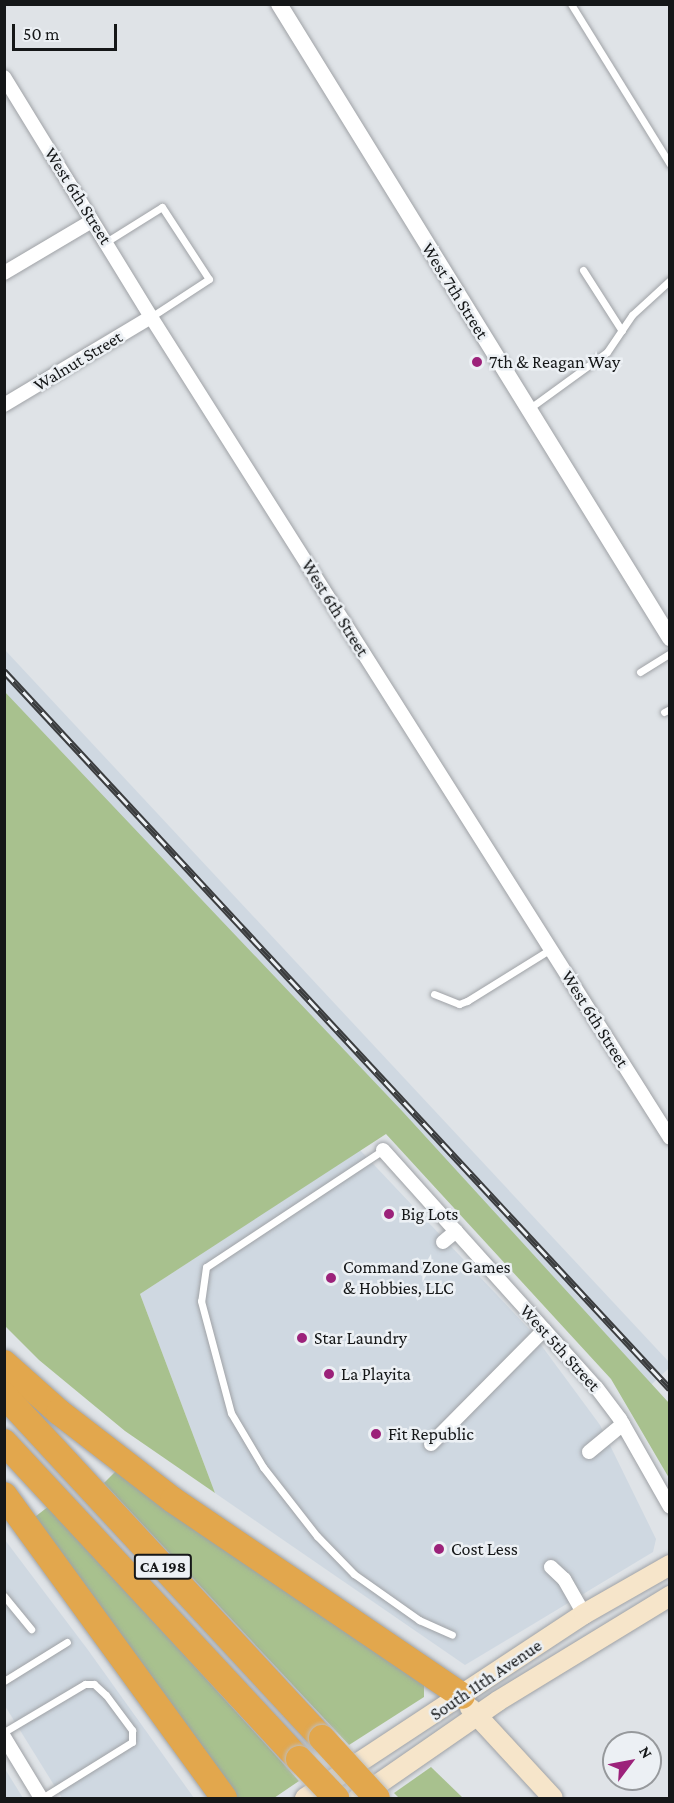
<!DOCTYPE html>
<html>
<head>
<meta charset="utf-8">
<style>
	body { margin:0 }
	#map { position:relative; width:674px; height:1803px; overflow:hidden; background:#dfe3e7; font-family:"Crimson Pro",serif }
	div>[style] { position:absolute }
	.built>* { inset:0; background:#cfd8e1; transform-origin:0 0 }
	.green>* { inset:0; background:#a8c18e }
	.roads { filter:drop-shadow(0 0 2px #9fa2a6) drop-shadow(0 0 2px #9fa2a6) }
	.service>* { height:7px; margin:-3.5px; padding:0 3.5px; transform-origin:3.5px; border-radius:3.5px; background:#fff }
	.minor>* { height:14px; margin:-7px; padding:0 7px; transform-origin:7px; border-radius:7px; background:#fff }
	.tertiary>* { height:16px; margin:-8px; padding:0 8px; transform-origin:8px; border-radius:8px; background:#fff }
	.secondary>* { height:20px; margin:-10px; padding:0 10px; transform-origin:10px; border-radius:10px; background:#f6e5ca }
	.motorway>* { height:26px; margin:-13px; padding:0 13px; transform-origin:13px; border-radius:13px; background:#e2a74d }
	.rail>* { height:7px; margin-top:-3.5px; transform-origin:0; background:repeating-linear-gradient(90deg,#ecf0f4 0 14px,#3b3d3f 0 28px); box-sizing:border-box; border-block:2px solid #3b3d3f }
	.bridges { filter:drop-shadow(0 0 2px #bdbebe) drop-shadow(0 0 2px #bdbebe) }
	.motorway-bridge>* { height:26px; margin:-13px; padding:0 13px; transform-origin:13px; border-radius:13px; background:#e2a74d }
	.dots>* { width:16px; height:16px; translate:-50% -50%; box-sizing:border-box; border:3px solid #ecf0f4; border-radius:50% }
	span { translate:-50% -50%; white-space:nowrap; text-align:center; line-height:1.15; -webkit-text-stroke:5px #ecf0f4; paint-order:stroke }
	.shield-label span { padding:2px 4px; background:#ecf0f4; border:2px solid; border-radius:4px; -webkit-text-stroke-width:0 }
	.shield-label { font-size:16px; color:#151718; font-weight:700 }
	.street-label { font-size:18px; color:#151718 }
	.poi-label { font-size:18px; color:#151718 }
	.left { translate:0 -50%; text-align:left }
	.frame { position:absolute; inset:0; border:6px solid #151718; pointer-events:none }
	.north { position:absolute; left:602px; top:1731px; width:60px; height:60px; box-sizing:border-box; background:#ecf0f4; border:2px solid #96999c; border-radius:50%; rotate:58deg; font-size:16px; font-weight:700; line-height:24px; text-align:center; color:#151718 }
	.north::after { content:''; display:block; margin:auto; width:21px; height:27px; background:#9c227a; clip-path:polygon(50% 0,100% 100%,50% 72%,0 100%) }
	.scale { position:absolute; left:12px; top:24px; width:105px; height:27px; box-sizing:border-box; border:3px solid #151718; border-top:0; padding-left:8px; font-size:18px; line-height:21px; white-space:nowrap; color:#151718; -webkit-text-stroke:4px #ecf0f4; paint-order:stroke }
</style>
</head>
<body>
<div id="map">
	<div class="built">
		<div style="left:5px;top:650px;width:978px;height:38px;rotate:47deg"></div>
		<div style="clip-path:polygon(360px 1150px,530px 1330px,600px 1425px,656px 1539px,653px 1552px,465px 1665px,215px 1493px,140px 1294px)"></div>
		<div style="clip-path:polygon(5px 1540px,88px 1650px,194px 1798px,62px 1798px,5px 1706px)"></div>
		<div style="clip-path:polygon(4px 1769px,5px 1769px,23px 1798px,5px 1798px)"></div>
	</div>
	<div class="green">
		<div style="clip-path:polygon(4px 691px,403px 1112px,669px 1403px,669px 1478px,611px 1379px,386px 1134px,140px 1294px,215px 1493px,125px 1431px,39px 1360px,5px 1326px)"></div>
		<div style="clip-path:polygon(119px 1468px,424px 1684px,424px 1697px,349px 1745px,104px 1483px)"></div>
		<div style="clip-path:polygon(49px 1506px,299px 1781px,274px 1798px,236px 1798px,31px 1520px)"></div>
		<div style="clip-path:polygon(431px 1767px,463px 1798px,399px 1798px,394px 1793px)"></div>
	</div>
	<div class="roads">
		<div class="service">
			<div style="left:571px;top:4px;width:188px;rotate:58.3deg"></div>
			<div style="left:106px;top:242px;width:66px;rotate:-32deg"></div>
			<div style="left:162px;top:207px;width:86px;rotate:56.9deg"></div>
			<div style="left:209px;top:279px;width:69px;rotate:146.8deg"></div>
			<div style="left:583px;top:270px;width:72px;rotate:57.4deg"></div>
			<div style="left:530px;top:408px;width:95px;rotate:-36deg"></div>
			<div style="left:607px;top:352px;width:45px;rotate:-56deg"></div>
			<div style="left:632px;top:315px;width:52px;rotate:-42.6deg"></div>
			<div style="left:640px;top:672px;width:36px;rotate:-32deg"></div>
			<div style="left:664px;top:712px;width:7px;rotate:-27deg"></div>
			<div style="left:434px;top:994px;width:27px;rotate:22deg"></div>
			<div style="left:459px;top:1004px;width:9px;rotate:-21deg"></div>
			<div style="left:467px;top:1001px;width:99px;rotate:-31.8deg"></div>
			<div style="left:383px;top:1150px;width:212px;rotate:146.5deg"></div>
			<div style="left:206px;top:1267px;width:34px;rotate:98deg"></div>
			<div style="left:201px;top:1301px;width:116px;rotate:75deg"></div>
			<div style="left:231px;top:1413px;width:63px;rotate:59.3deg"></div>
			<div style="left:263px;top:1467px;width:88px;rotate:52deg"></div>
			<div style="left:317px;top:1536px;width:53px;rotate:45.8deg"></div>
			<div style="left:354px;top:1574px;width:80px;rotate:35.3deg"></div>
			<div style="left:419px;top:1620px;width:36px;rotate:24deg"></div>
			<div style="left:4px;top:1596px;width:43px;rotate:50.7deg"></div>
			<div style="left:4px;top:1681px;width:74px;rotate:-31.8deg"></div>
			<div style="left:4px;top:1732px;width:94px;rotate:-30.7deg"></div>
			<div style="left:85px;top:1684px;width:9px"></div>
			<div style="left:94px;top:1684px;width:16px;rotate:43deg"></div>
			<div style="left:106px;top:1695px;width:44px;rotate:53.4deg"></div>
			<div style="left:132px;top:1730px;width:12px;rotate:90deg"></div>
			<div style="left:132px;top:1742px;width:106px;rotate:148.1deg"></div>
		</div>
		<div class="minor">
			<div style="left:4px;top:77px;width:281px;rotate:58.5deg"></div>
			<div style="left:151px;top:317px;width:971px;rotate:57.7deg"></div>
			<div style="left:4px;top:273px;width:102px;rotate:-30.6deg"></div>
			<div style="left:4px;top:405px;width:171px;rotate:-30.9deg"></div>
			<div style="left:383px;top:1150px;width:319px;rotate:48.1deg"></div>
			<div style="left:596px;top:1387px;width:40px;rotate:53deg"></div>
			<div style="left:620px;top:1419px;width:101px;rotate:60.4deg"></div>
			<div style="left:443px;top:1242px;width:17px;rotate:-40deg"></div>
			<div style="left:431px;top:1444px;width:161px;rotate:-45.3deg"></div>
			<div style="left:589px;top:1452px;width:44px;rotate:-39.5deg"></div>
			<div style="left:551px;top:1567px;width:18px;rotate:43deg"></div>
			<div style="left:564px;top:1579px;width:40px;rotate:60.3deg"></div>
			<div style="left:4px;top:1737px;width:71px;rotate:58.8deg"></div>
		</div>
		<div class="tertiary">
			<div style="left:279px;top:4px;width:745px;rotate:58.34deg"></div>
		</div>
		<div class="secondary">
			<div style="left:470px;top:1708px;width:122px;rotate:47.3deg"></div>
			<div style="left:305px;top:1798px;width:334px;rotate:-33.4deg"></div>
			<div style="left:584px;top:1614px;width:99px;rotate:-29.7deg"></div>
			<div style="left:358px;top:1798px;width:170px;rotate:-34.7deg"></div>
			<div style="left:498px;top:1701px;width:202px;rotate:-31.4deg"></div>
		</div>
		<div class="motorway">
			<div style="left:4px;top:1363px;width:74px;rotate:41.7deg"></div>
			<div style="left:59px;top:1412px;width:144px;rotate:37.7deg"></div>
			<div style="left:173px;top:1500px;width:349px;rotate:34.1deg"></div>
			<div style="left:4px;top:1395px;width:468px;rotate:47.2deg"></div>
			<div style="left:4px;top:1442px;width:433px;rotate:47.1deg"></div>
			<div style="left:4px;top:1495px;width:374px;rotate:54deg"></div>
		</div>
	</div>
	<div class="rail">
		<div style="left:4px;top:671px;width:979px;rotate:47.15deg"></div>
	</div>
	<div class="bridges">
		<div class="motorway-bridge">
			<div style="left:322px;top:1738px;width:81px;rotate:47.5deg"></div>
			<div style="left:299px;top:1759px;width:54px;rotate:46.5deg"></div>
		</div>
	</div>
	<div class="dots">
		<div style="left:477px;top:362px;background:#9c227a"></div>
		<div style="left:389px;top:1214px;background:#9c227a"></div>
		<div style="left:331px;top:1278px;background:#9c227a"></div>
		<div style="left:302px;top:1338px;background:#9c227a"></div>
		<div style="left:329px;top:1374px;background:#9c227a"></div>
		<div style="left:376px;top:1434px;background:#9c227a"></div>
		<div style="left:439px;top:1549px;background:#9c227a"></div>
	</div>
	<div class="shield-label">
		<span style="left:163px;top:1567px">CA 198</span>
	</div>
	<div class="street-label">
		<span style="left:78px;top:196px;rotate:58deg">West 6th Street</span>
		<span style="left:455px;top:291px;rotate:58deg">West 7th Street</span>
		<span style="left:78px;top:361px;rotate:-31deg">Walnut Street</span>
		<span style="left:335px;top:608px;rotate:58deg">West 6th Street</span>
		<span style="left:595px;top:1019px;rotate:58deg">West 6th Street</span>
		<span style="left:560px;top:1348px;rotate:48deg">West 5th Street</span>
		<span style="left:486px;top:1680px;rotate:-34deg">South 11th Avenue</span>
	</div>
	<div class="poi-label">
		<span class="left" style="left:489px;top:362px">7th &amp; Reagan Way</span>
		<span class="left" style="left:401px;top:1214px">Big Lots</span>
		<span class="left" style="left:343px;top:1278px">Command Zone Games<br>&amp; Hobbies, LLC</span>
		<span class="left" style="left:314px;top:1338px">Star Laundry</span>
		<span class="left" style="left:341px;top:1374px">La Playita</span>
		<span class="left" style="left:388px;top:1434px">Fit Republic</span>
		<span class="left" style="left:451px;top:1549px">Cost Less</span>
	</div>
	<div class="frame"></div>
	<div class="north">N</div>
	<div class="scale">50 m</div>
</div>
</body>
</html>
